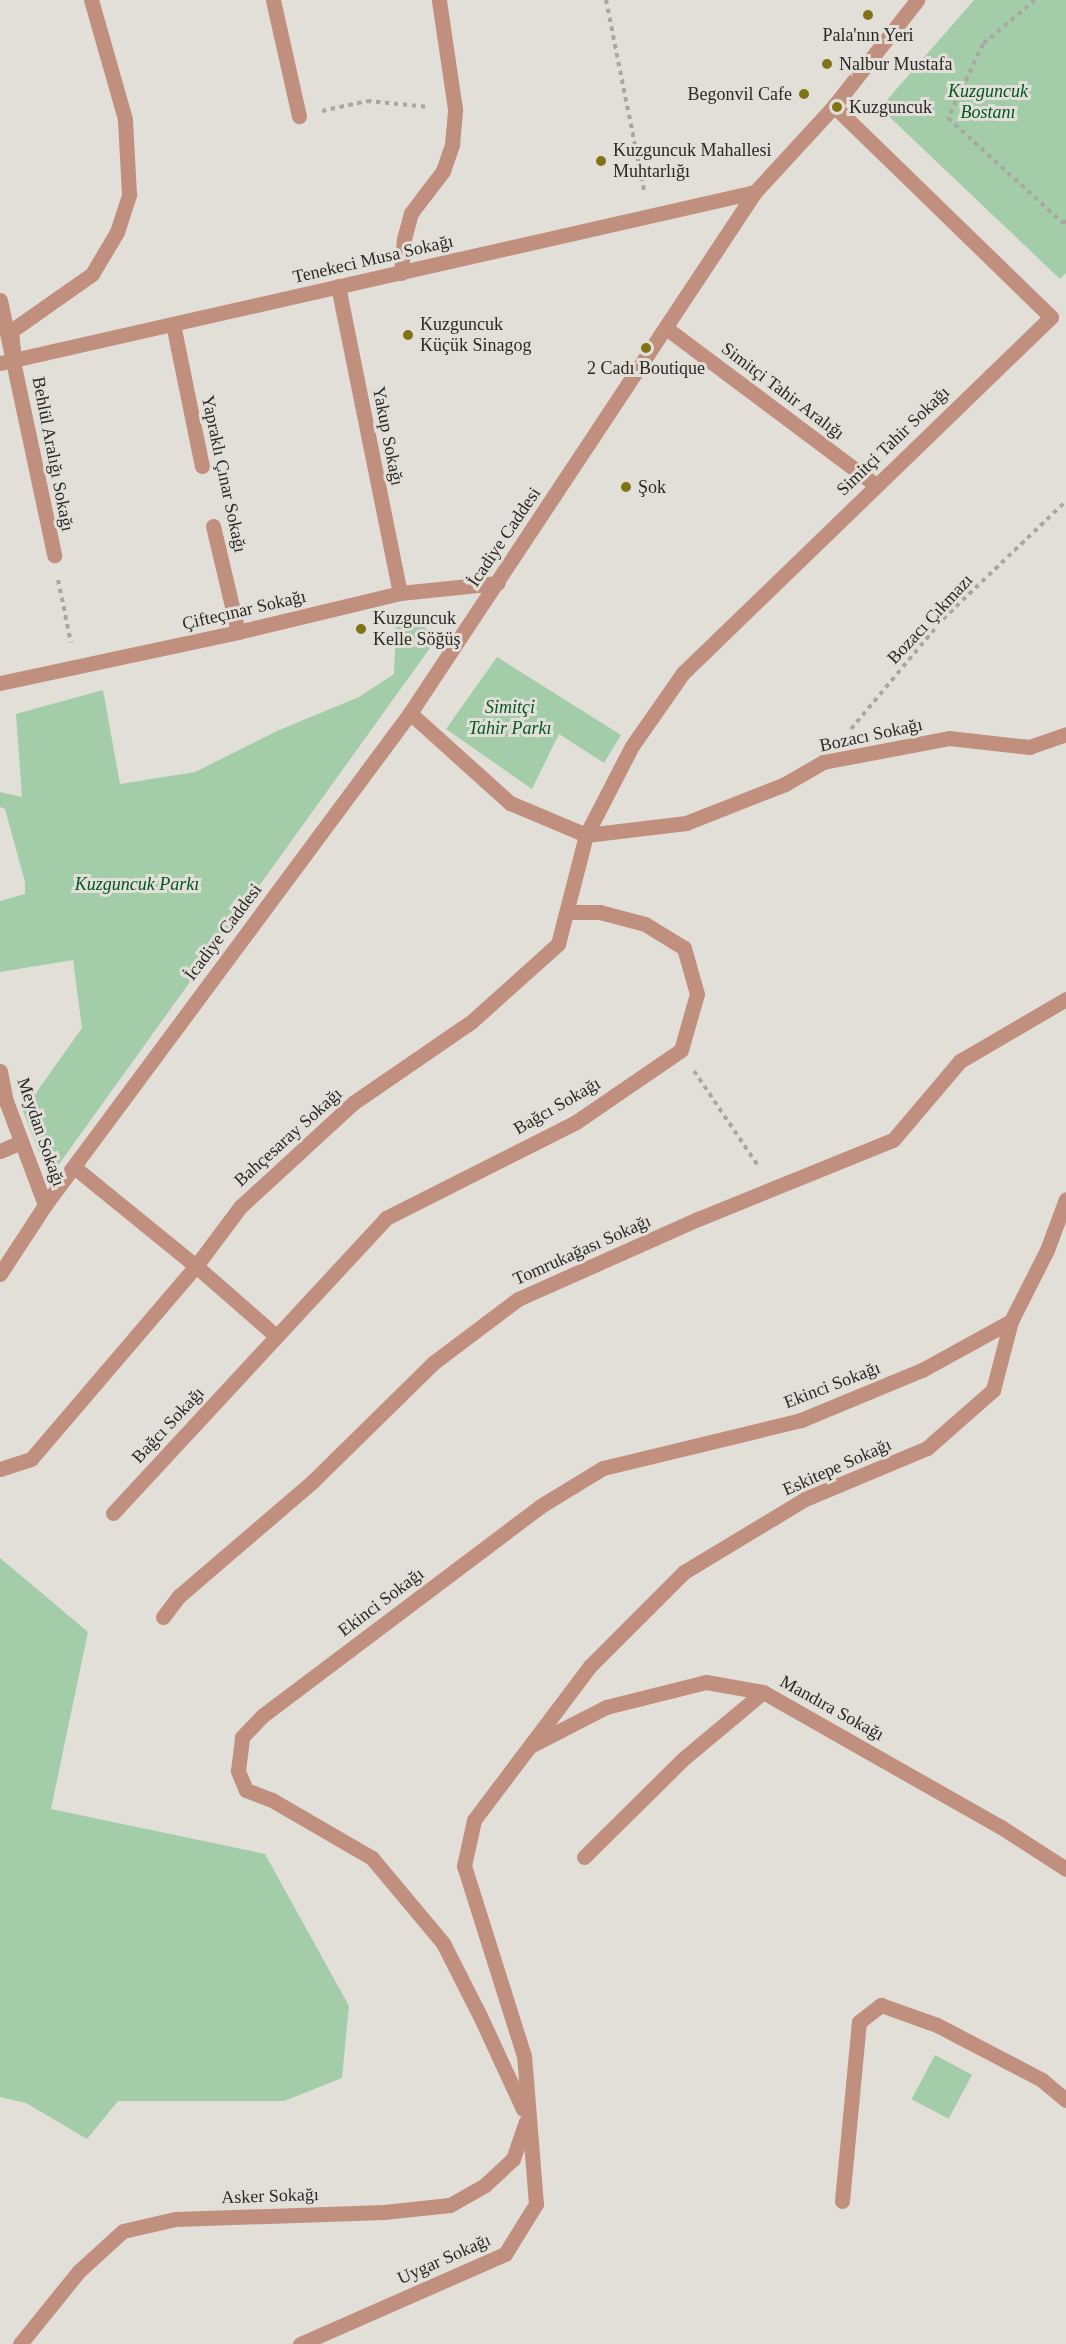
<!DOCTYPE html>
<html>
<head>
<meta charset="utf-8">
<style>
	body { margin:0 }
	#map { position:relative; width:1066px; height:2344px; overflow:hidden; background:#e2dfd9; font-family:Georgia,serif }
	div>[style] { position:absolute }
	.green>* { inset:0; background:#a3cda9; transform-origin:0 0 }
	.path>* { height:4px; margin-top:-2px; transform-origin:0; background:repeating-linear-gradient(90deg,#aaa7a3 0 4.5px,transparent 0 9px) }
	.minor>* { height:15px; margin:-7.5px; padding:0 7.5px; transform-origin:7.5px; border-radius:7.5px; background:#c18f7e }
	.dots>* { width:16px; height:16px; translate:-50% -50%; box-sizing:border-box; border:3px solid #e2dfd9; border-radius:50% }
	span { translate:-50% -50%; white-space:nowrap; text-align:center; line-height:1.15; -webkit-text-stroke:6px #e2dfd9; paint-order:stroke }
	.poi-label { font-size:18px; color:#2a2927 }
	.left { translate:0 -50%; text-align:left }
	.right { translate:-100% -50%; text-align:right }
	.park-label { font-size:18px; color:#005720; font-style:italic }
	.street-label { font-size:18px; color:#2a2927 }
</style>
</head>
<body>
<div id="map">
	<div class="green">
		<div style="clip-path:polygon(974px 0,1066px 0,1066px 273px,1060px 279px,880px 108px)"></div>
		<div style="clip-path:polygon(413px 619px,438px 637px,49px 1178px,23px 1111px,82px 1028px,73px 960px,0 972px,0 901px,25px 894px,25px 882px,5px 809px,0 807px,0 792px,22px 797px,16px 714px,103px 690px,120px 784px,195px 772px,277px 731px,359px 697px,394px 674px,396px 624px)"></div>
		<div style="clip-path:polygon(497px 657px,621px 735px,604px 763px,559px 734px,532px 789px,446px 729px)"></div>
		<div style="clip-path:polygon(0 1558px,88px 1632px,51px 1809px,265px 1854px,349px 2006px,342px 2078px,284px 2101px,118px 2101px,87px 2139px,26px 2103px,0 2097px)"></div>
		<div style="left:935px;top:2055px;width:42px;height:50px;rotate:28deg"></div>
	</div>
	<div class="path">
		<div style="left:606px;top:0;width:195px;rotate:78.7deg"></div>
		<div style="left:1035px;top:0;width:68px;rotate:139.8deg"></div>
		<div style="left:983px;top:44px;width:82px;rotate:115.3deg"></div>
		<div style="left:948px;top:118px;width:156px;rotate:42.4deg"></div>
		<div style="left:1063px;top:223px;width:4px;rotate:-34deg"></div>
		<div style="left:322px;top:111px;width:46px;rotate:-12.5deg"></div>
		<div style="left:367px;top:101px;width:63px;rotate:5.4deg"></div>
		<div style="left:58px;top:580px;width:64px;rotate:78.3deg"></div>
		<div style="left:851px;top:729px;width:143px;rotate:-50.1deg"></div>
		<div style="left:943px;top:619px;width:170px;rotate:-43.8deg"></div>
		<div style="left:694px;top:1071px;width:116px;rotate:55.9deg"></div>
	</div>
	<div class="minor">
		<div style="left:273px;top:0;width:119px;rotate:77.4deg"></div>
		<div style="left:401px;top:273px;width:34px;rotate:-85deg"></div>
		<div style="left:404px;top:239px;width:27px;rotate:-75deg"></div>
		<div style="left:411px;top:213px;width:53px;rotate:-52.7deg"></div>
		<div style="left:443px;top:171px;width:28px;rotate:-71deg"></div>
		<div style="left:452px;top:145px;width:36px;rotate:-85deg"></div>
		<div style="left:455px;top:109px;width:110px;rotate:-98.4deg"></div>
		<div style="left:338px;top:286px;width:313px;rotate:78.6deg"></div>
		<div style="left:0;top:300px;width:261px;rotate:78deg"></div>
		<div style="left:173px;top:324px;width:145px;rotate:78.5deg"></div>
		<div style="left:666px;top:328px;width:262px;rotate:36.8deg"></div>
		<div style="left:14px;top:360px;width:29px;rotate:-96deg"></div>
		<div style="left:11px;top:331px;width:99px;rotate:-35.1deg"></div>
		<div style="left:92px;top:274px;width:49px;rotate:-59.2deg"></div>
		<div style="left:117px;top:232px;width:40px;rotate:-72deg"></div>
		<div style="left:129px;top:194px;width:75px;rotate:-93.1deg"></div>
		<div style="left:125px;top:119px;width:124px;rotate:-105.9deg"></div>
		<div style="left:0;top:363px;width:774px;rotate:-12.76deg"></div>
		<div style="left:213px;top:526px;width:109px;rotate:76.7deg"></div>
		<div style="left:0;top:683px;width:243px;rotate:-12.1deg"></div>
		<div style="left:238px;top:632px;width:167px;rotate:-13.5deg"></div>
		<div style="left:400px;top:593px;width:98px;rotate:-5.9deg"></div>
		<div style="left:410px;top:713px;width:135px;rotate:42deg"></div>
		<div style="left:510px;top:803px;width:82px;rotate:22.8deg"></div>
		<div style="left:586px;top:835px;width:101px;rotate:-6.8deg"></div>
		<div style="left:686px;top:823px;width:106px;rotate:-21.5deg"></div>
		<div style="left:785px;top:784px;width:44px;rotate:-30.1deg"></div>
		<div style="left:823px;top:762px;width:128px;rotate:-10.8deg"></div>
		<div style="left:949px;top:738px;width:81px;rotate:6.4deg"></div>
		<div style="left:1029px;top:747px;width:39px;rotate:-19deg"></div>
		<div style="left:0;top:1071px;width:31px;rotate:79deg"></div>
		<div style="left:6px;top:1101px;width:111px;rotate:69.4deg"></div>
		<div style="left:0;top:1151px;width:23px;rotate:-23deg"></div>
		<div style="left:74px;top:1167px;width:157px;rotate:39.1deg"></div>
		<div style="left:196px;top:1266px;width:106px;rotate:41.2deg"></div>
		<div style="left:0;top:1274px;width:82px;rotate:-56.9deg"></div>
		<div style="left:45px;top:1205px;width:613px;rotate:-53.43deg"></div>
		<div style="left:410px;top:713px;width:625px;rotate:-56.49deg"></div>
		<div style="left:755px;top:192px;width:117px;rotate:-47.4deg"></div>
		<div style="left:834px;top:106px;width:135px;rotate:-51.9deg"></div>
		<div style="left:0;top:1469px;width:33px;rotate:-18deg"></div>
		<div style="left:31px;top:1459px;width:254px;rotate:-49.5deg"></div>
		<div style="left:196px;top:1266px;width:74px;rotate:-53.3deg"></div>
		<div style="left:240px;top:1207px;width:154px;rotate:-42.6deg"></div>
		<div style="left:353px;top:1103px;width:143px;rotate:-34.5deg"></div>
		<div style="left:471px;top:1022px;width:117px;rotate:-41.9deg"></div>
		<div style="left:558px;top:944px;width:113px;rotate:-75.6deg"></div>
		<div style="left:586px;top:835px;width:100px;rotate:-62.7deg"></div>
		<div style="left:632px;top:746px;width:89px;rotate:-55.1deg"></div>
		<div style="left:683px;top:673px;width:512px;rotate:-44.05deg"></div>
		<div style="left:1051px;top:317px;width:303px;rotate:-135.8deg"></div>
		<div style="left:113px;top:1513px;width:402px;rotate:-47.2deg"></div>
		<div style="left:386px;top:1218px;width:213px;rotate:-26.8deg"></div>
		<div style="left:576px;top:1122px;width:127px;rotate:-34.4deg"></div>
		<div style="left:681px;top:1050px;width:58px;rotate:-74.1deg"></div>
		<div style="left:697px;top:994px;width:48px;rotate:-105.8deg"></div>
		<div style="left:684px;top:948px;width:46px;rotate:-148.4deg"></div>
		<div style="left:645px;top:924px;width:47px;rotate:-165.1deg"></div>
		<div style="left:600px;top:912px;width:32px;rotate:180deg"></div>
		<div style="left:163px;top:1617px;width:26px;rotate:-53deg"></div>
		<div style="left:179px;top:1596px;width:175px;rotate:-40.6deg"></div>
		<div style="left:312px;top:1482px;width:170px;rotate:-44.5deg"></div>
		<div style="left:433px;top:1363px;width:106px;rotate:-37deg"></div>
		<div style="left:518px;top:1299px;width:197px;rotate:-24deg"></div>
		<div style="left:698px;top:1219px;width:210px;rotate:-22.1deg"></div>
		<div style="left:893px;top:1140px;width:104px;rotate:-49.7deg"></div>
		<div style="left:960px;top:1061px;width:123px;rotate:-30.3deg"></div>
		<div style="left:532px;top:1745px;width:83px;rotate:-27.2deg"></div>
		<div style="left:606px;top:1707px;width:103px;rotate:-14deg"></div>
		<div style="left:706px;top:1682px;width:58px;rotate:10deg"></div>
		<div style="left:763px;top:1692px;width:274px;rotate:29.6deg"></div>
		<div style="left:1001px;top:1827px;width:77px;rotate:32.9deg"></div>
		<div style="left:584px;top:1857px;width:139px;rotate:-44.7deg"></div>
		<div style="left:683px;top:1759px;width:104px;rotate:-39.9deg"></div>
		<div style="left:523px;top:2109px;width:102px;rotate:-114.8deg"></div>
		<div style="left:480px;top:2016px;width:82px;rotate:-116.9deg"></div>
		<div style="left:443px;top:1943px;width:111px;rotate:-129.9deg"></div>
		<div style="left:372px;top:1858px;width:116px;rotate:-149.9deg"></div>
		<div style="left:272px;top:1800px;width:28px;rotate:-159deg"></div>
		<div style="left:246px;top:1790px;width:21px;rotate:-113deg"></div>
		<div style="left:238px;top:1771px;width:34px;rotate:-83deg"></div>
		<div style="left:242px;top:1737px;width:29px;rotate:-46deg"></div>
		<div style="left:262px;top:1716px;width:347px;rotate:-37deg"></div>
		<div style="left:539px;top:1507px;width:75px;rotate:-31.4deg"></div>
		<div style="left:603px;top:1468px;width:204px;rotate:-13.6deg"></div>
		<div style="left:801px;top:1420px;width:131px;rotate:-22.5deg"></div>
		<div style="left:922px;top:1370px;width:102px;rotate:-28.8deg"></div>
		<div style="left:842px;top:2201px;width:180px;rotate:-84.6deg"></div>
		<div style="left:859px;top:2022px;width:28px;rotate:-38deg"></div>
		<div style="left:881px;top:2005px;width:59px;rotate:19.7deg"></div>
		<div style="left:937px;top:2025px;width:119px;rotate:27.6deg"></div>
		<div style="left:1042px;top:2080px;width:31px;rotate:40deg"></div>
		<div style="left:20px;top:2344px;width:94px;rotate:-51.1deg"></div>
		<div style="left:79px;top:2271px;width:59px;rotate:-42.3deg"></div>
		<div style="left:123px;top:2231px;width:53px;rotate:-13deg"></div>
		<div style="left:175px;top:2219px;width:209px;rotate:-1.9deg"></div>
		<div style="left:384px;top:2212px;width:66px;rotate:-6.1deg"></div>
		<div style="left:450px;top:2205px;width:40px;rotate:-29.7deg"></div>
		<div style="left:485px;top:2185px;width:38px;rotate:-43deg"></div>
		<div style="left:513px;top:2159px;width:39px;rotate:-71deg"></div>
		<div style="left:300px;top:2344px;width:224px;rotate:-23.7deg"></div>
		<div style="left:505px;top:2254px;width:59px;rotate:-58.2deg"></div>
		<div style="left:536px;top:2204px;width:148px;rotate:-94.6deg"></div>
		<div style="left:524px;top:2056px;width:199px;rotate:-107.5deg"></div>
		<div style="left:464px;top:1866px;width:47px;rotate:-77.7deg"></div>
		<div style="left:474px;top:1820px;width:194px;rotate:-53deg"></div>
		<div style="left:591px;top:1665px;width:132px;rotate:-45deg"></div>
		<div style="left:684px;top:1572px;width:141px;rotate:-31.1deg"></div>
		<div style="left:805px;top:1499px;width:132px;rotate:-22.7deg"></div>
		<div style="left:927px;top:1448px;width:88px;rotate:-41.3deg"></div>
		<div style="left:993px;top:1390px;width:71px;rotate:-75.4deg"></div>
		<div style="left:1011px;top:1321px;width:80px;rotate:-63.1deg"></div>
		<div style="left:1047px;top:1250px;width:54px;rotate:-69.6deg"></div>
	</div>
	<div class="dots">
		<div style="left:868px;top:15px;background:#807315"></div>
		<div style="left:827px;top:64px;background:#807315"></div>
		<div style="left:804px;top:94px;background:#807315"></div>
		<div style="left:837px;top:107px;background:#807315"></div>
		<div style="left:601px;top:161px;background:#807315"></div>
		<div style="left:408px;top:335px;background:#807315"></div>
		<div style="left:646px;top:348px;background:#807315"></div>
		<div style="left:626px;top:487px;background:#807315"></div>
		<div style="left:361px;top:629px;background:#807315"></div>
	</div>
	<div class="poi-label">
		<span style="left:868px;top:35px">Pala'nın Yeri</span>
		<span class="left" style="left:839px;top:64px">Nalbur Mustafa</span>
		<span class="right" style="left:792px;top:94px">Begonvil Cafe</span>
		<span class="left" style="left:849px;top:107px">Kuzguncuk</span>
		<span class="left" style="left:613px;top:161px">Kuzguncuk Mahallesi<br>Muhtarlığı</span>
		<span class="left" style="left:420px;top:335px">Kuzguncuk<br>Küçük Sinagog</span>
		<span style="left:646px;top:368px">2 Cadı Boutique</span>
		<span class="left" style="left:638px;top:487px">Şok</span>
		<span class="left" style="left:373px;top:629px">Kuzguncuk<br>Kelle Söğüş</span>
	</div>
	<div class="park-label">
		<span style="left:988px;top:102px">Kuzguncuk<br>Bostanı</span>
		<span style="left:510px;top:718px">Simitçi<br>Tahir Parkı</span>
		<span style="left:137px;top:884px">Kuzguncuk Parkı</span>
	</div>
	<div class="street-label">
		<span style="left:373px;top:259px;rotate:-13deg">Tenekeci Musa Sokağı</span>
		<span style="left:783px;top:391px;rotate:37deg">Simitçi Tahir Aralığı</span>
		<span style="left:388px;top:436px;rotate:79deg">Yakup Sokağı</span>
		<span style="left:893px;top:441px;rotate:-44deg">Simitçi Tahir Sokağı</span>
		<span style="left:53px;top:454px;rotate:79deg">Behlül Aralığı Sokağı</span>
		<span style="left:224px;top:474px;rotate:78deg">Yapraklı Çınar Sokağı</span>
		<span style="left:504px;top:537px;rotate:-56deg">İcadiye Caddesi</span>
		<span style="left:244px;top:610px;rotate:-13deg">Çifteçınar Sokağı</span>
		<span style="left:930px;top:619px;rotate:-47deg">Bozacı Çıkmazı</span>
		<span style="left:871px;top:735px;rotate:-12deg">Bozacı Sokağı</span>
		<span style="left:223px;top:932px;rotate:-53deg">İcadiye Caddesi</span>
		<span style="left:557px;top:1106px;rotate:-30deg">Bağcı Sokağı</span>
		<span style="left:41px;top:1132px;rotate:71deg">Meydan Sokağı</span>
		<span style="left:288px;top:1137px;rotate:-42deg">Bahçesaray Sokağı</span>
		<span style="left:582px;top:1250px;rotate:-24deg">Tomrukağası Sokağı</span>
		<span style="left:832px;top:1385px;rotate:-21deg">Ekinci Sokağı</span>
		<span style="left:168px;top:1425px;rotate:-47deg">Bağcı Sokağı</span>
		<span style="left:837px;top:1467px;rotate:-24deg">Eskitepe Sokağı</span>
		<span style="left:381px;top:1602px;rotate:-37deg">Ekinci Sokağı</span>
		<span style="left:832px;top:1708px;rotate:29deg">Mandıra Sokağı</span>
		<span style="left:270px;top:2196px;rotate:-2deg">Asker Sokağı</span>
		<span style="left:444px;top:2259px;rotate:-24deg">Uygar Sokağı</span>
	</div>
</div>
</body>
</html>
